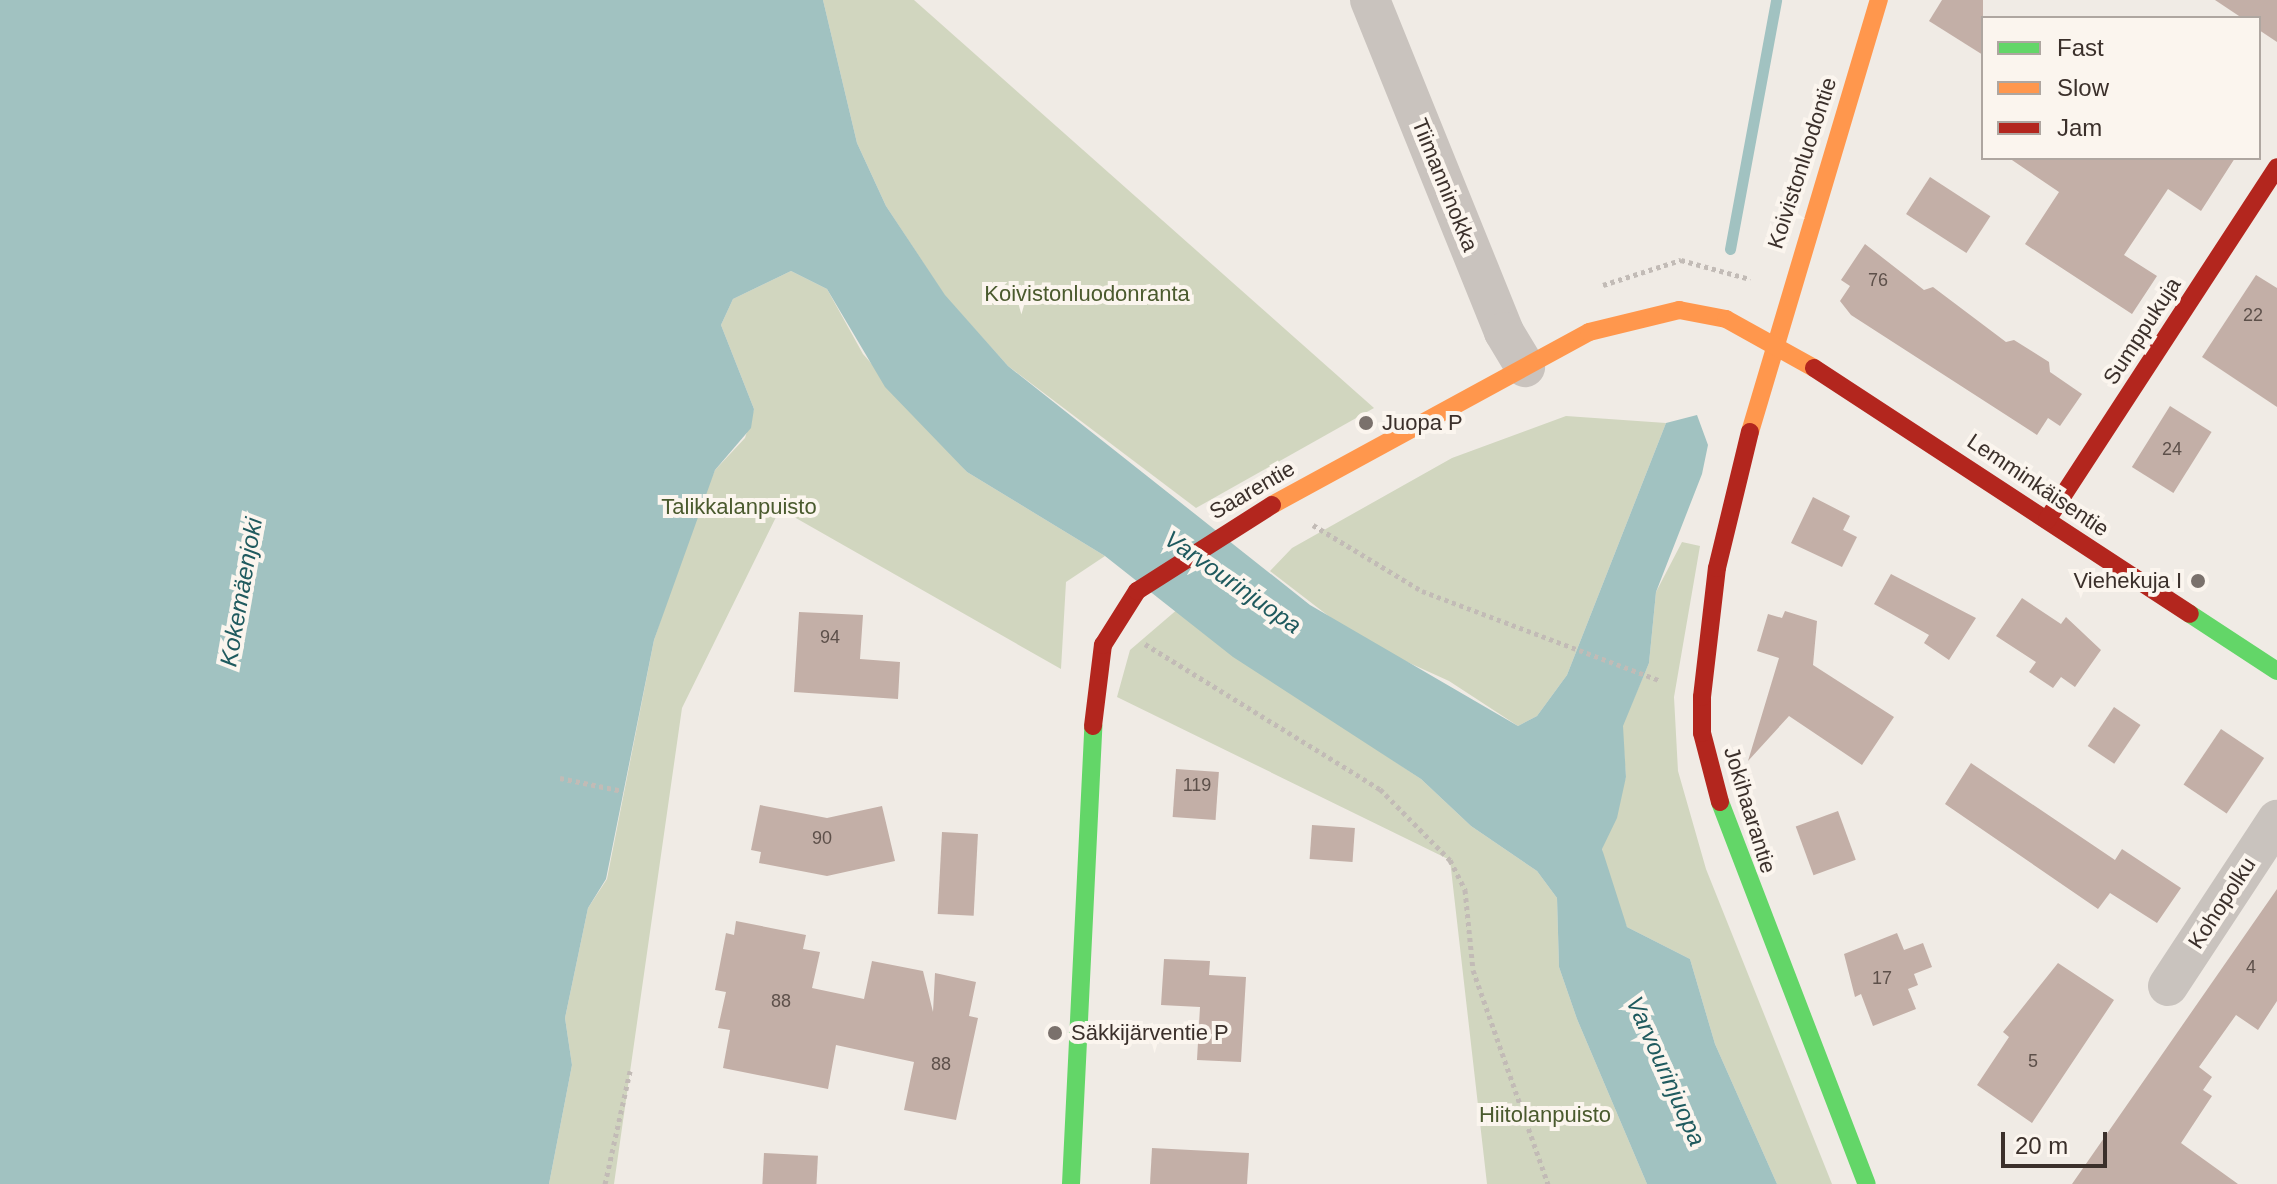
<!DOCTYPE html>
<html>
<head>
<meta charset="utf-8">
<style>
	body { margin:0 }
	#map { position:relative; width:2277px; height:1184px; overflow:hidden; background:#f0ebe5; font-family:Helvetica,sans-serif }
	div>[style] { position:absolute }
	.green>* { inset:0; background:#d1d6bf }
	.water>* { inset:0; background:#a1c2c1 }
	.stream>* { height:11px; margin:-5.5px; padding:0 5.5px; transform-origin:5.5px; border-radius:5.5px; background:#a1c2c1 }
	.building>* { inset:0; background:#c3afa7; transform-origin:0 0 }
	.path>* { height:5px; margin-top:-2.5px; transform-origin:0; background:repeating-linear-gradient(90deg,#c2bbb6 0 4px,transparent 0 8px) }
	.street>* { height:40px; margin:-20px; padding:0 20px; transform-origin:20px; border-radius:20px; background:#c9c3be }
	.fast>* { height:18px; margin:-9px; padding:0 9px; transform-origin:9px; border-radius:9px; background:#63d668 }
	.slow>* { height:18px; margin:-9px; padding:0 9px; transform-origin:9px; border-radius:9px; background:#ff974d }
	.jam>* { height:18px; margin:-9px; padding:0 9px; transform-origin:9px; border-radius:9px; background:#b3261e }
	.dots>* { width:22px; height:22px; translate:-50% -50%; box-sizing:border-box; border:4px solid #fbf5ee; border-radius:50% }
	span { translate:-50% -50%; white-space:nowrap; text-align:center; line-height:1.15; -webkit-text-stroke:8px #fbf5ee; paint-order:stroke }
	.number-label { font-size:18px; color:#5d504a }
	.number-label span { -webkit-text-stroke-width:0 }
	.street-label { font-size:22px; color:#3b302b }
	.park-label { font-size:22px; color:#4a5a2e }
	.poi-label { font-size:22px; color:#3b302b }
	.left { translate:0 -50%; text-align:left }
	.right { translate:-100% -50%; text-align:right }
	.water-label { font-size:24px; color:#1f5a5e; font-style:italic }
	.legend { position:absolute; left:1981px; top:16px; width:280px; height:144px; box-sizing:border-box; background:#fbf5ee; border:2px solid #aea6a0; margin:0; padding:10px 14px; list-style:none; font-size:24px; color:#3b302b }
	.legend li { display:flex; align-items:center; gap:16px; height:40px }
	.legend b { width:40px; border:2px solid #aea6a0 }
	.scale { position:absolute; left:2001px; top:1132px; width:106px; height:36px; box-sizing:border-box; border:4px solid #3b302b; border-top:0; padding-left:10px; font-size:24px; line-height:28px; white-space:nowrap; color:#3b302b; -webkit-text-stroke:6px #fbf5ee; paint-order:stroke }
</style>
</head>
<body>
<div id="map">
	<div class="green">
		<div style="clip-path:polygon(823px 0,914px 0,1374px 408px,1196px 508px,1008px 366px,945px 296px,886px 206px,857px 143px)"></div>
		<div style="clip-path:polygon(791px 271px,827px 289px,863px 354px,967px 472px,1105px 556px,1066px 582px,1061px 669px,780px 509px,682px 708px,614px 1184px,549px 1184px,572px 1065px,565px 1018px,588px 908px,607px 879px,654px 640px,696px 513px,715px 470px,745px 438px,754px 409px,721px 325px,733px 299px)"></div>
		<div style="clip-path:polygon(1566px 416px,1666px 423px,1567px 675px,1537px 716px,1518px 726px,1449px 681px,1361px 641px,1270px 571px,1292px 548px,1452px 458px)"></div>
		<div style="clip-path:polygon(1682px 542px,1700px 546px,1674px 697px,1678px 771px,1706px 869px,1832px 1184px,1777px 1184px,1715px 1044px,1690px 959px,1627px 927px,1606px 879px,1602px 848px,1626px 777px,1622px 726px,1649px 663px,1656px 592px)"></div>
		<div style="clip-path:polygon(1179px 608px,1214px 641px,1421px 779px,1471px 826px,1537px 871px,1557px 898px,1559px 967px,1577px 1019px,1647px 1184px,1487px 1184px,1450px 860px,1117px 697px,1130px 650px)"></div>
	</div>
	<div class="water">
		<div style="clip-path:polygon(0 0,823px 0,857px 143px,886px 206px,945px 295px,1008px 366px,1310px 605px,1518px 726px,1537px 716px,1567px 675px,1666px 423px,1697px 415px,1708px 445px,1702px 474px,1656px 592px,1649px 663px,1623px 726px,1626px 777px,1617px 818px,1602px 849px,1627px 927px,1690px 959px,1715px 1044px,1777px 1184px,1647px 1184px,1577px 1019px,1559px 967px,1557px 898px,1537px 871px,1471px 826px,1421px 779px,1233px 657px,1105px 556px,967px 472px,885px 387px,827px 289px,791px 271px,733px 299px,721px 325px,754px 409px,751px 428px,715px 470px,654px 640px,606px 879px,588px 908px,565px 1018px,572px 1065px,549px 1184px,0 1184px)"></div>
	</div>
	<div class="stream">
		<div style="left:1730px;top:249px;width:253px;rotate:-79.5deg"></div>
	</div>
	<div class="building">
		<div style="clip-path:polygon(1942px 0,1983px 0,1983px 55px,1929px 21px)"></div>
		<div style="clip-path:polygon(2215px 0,2277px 0,2277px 42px,2259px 30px,2259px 18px,2242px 18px)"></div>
		<div style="clip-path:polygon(2009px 158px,2235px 158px,2201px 211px,2168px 189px,2124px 255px,2157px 276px,2132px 314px,2025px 244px,2059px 192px)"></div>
		<div style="left:1930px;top:177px;width:72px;height:44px;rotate:33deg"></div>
		<div style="clip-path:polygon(1865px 244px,1924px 290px,1933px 287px,2006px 342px,2014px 340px,2049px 362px,2050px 372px,2082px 394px,2060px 426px,2048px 418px,2037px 435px,1851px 315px,1840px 301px,1850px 286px,1841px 280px)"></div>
		<div style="clip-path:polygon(2256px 275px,2277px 288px,2277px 407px,2202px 357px)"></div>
		<div style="left:2170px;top:406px;width:49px;height:72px;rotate:32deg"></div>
		<div style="clip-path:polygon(1813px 497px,1850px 516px,1843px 530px,1857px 537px,1842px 567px,1791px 543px)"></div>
		<div style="clip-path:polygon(1891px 574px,1976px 618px,1949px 660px,1924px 643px,1929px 635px,1874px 604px)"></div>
		<div style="clip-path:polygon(2022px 598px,2061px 624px,2066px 617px,2101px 650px,2075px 687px,2061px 677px,2053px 688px,2029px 672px,2036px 662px,1996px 636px)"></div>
		<div style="clip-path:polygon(1785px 611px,1817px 621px,1813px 665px,1894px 717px,1862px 765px,1789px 716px,1748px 761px,1779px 658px,1757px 651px,1768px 614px,1782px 618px)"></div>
		<div style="clip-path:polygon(799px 612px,863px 615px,860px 659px,900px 662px,898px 699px,794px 692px)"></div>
		<div style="left:2114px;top:707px;width:32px;height:47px;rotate:34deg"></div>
		<div style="left:2221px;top:729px;width:52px;height:67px;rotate:34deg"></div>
		<div style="clip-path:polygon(1971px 763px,2115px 860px,2122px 849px,2181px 888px,2157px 923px,2110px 893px,2098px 909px,1945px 804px)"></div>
		<div style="left:1176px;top:769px;width:43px;height:48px;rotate:4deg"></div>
		<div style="clip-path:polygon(760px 805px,827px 818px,882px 806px,895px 861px,827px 876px,759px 863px,761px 852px,751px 850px)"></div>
		<div style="left:1838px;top:811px;width:52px;height:45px;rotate:70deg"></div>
		<div style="left:1312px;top:825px;width:43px;height:34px;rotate:4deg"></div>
		<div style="left:942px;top:832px;width:36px;height:82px;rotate:3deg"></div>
		<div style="clip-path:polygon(2277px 889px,2277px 1001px,2258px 1030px,2236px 1015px,2199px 1067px,2212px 1077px,2203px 1090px,2212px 1096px,2181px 1143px,2238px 1184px,2072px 1184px)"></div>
		<div style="clip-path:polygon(736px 921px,806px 935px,803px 949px,820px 952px,812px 988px,864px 999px,872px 961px,923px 971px,933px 1012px,935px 973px,976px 982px,969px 1016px,978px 1018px,956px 1120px,904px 1110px,914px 1062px,836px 1045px,828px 1089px,723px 1068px,730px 1030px,718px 1028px,726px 992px,715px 990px,726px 933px,734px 935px)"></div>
		<div style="clip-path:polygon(1897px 933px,1904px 950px,1923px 943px,1932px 967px,1914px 974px,1918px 985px,1908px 989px,1916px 1009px,1873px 1026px,1861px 994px,1855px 997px,1844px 954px)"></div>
		<div style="clip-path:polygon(1164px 959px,1210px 961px,1209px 975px,1246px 977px,1241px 1062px,1197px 1060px,1200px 1007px,1161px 1005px)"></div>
		<div style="clip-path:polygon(2058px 963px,2114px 1000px,2032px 1123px,1977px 1085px,2009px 1037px,2003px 1032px)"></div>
		<div style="clip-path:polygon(1152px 1148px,1249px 1153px,1247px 1184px,1150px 1184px)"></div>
		<div style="left:764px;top:1153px;width:54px;height:31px;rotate:3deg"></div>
	</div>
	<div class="path">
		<div style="left:1603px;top:285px;width:82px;rotate:-17.8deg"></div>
		<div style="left:1681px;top:260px;width:72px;rotate:15.4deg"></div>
		<div style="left:1313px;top:525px;width:127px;rotate:31.2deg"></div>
		<div style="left:1422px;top:591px;width:255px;rotate:20.6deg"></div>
		<div style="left:1145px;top:644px;width:276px;rotate:31.7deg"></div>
		<div style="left:1380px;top:789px;width:100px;rotate:45.4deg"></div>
		<div style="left:1450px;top:860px;width:34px;rotate:63deg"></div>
		<div style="left:1465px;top:890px;width:80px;rotate:84.3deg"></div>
		<div style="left:1473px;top:970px;width:227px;rotate:70.7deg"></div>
		<div style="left:560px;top:778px;width:64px;rotate:11.7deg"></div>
		<div style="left:605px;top:1184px;width:116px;rotate:-77.5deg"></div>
	</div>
	<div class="street">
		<div style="left:1370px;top:0;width:358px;rotate:68deg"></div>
		<div style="left:1504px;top:332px;width:41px;rotate:59deg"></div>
		<div style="left:2168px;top:986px;width:199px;rotate:-56.7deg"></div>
	</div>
	<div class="fast">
		<div style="left:2190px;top:614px;width:104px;rotate:33.2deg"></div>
		<div style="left:1720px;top:802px;width:409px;rotate:69deg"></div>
		<div style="left:1071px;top:1184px;width:459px;rotate:-87.2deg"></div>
	</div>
	<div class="slow">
		<div style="left:1750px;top:432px;width:451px;rotate:-73.4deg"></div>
		<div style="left:1272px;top:505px;width:361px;rotate:-28.6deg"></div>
		<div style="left:1589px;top:332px;width:93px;rotate:-13.7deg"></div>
		<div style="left:1679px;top:310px;width:48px;rotate:10.8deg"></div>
		<div style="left:1726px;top:319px;width:101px;rotate:29.1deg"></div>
	</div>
	<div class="jam">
		<div style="left:1814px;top:368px;width:449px;rotate:33.2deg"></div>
		<div style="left:2047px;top:520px;width:421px;rotate:-56.9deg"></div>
		<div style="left:1093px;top:726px;width:82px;rotate:-83deg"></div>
		<div style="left:1103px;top:645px;width:64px;rotate:-57.8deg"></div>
		<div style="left:1137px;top:591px;width:160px;rotate:-32.5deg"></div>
		<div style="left:1720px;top:802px;width:71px;rotate:-104.6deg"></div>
		<div style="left:1702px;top:733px;width:36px;rotate:-90deg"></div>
		<div style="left:1702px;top:697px;width:130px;rotate:-83.4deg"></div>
		<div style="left:1717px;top:568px;width:140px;rotate:-76.4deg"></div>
	</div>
	<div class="dots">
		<div style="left:1366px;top:423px;background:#7a716c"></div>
		<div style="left:2198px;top:581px;background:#7a716c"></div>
		<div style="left:1055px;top:1033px;background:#7a716c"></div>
	</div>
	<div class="number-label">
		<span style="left:1878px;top:280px">76</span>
		<span style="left:2253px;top:315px">22</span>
		<span style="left:2172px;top:449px">24</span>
		<span style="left:830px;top:637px">94</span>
		<span style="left:1197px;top:785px">119</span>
		<span style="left:822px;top:838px">90</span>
		<span style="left:2251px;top:967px">4</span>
		<span style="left:1882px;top:978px">17</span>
		<span style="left:781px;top:1001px">88</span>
		<span style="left:2033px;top:1061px">5</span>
		<span style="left:941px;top:1064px">88</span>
	</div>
	<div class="street-label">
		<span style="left:1802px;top:163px;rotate:-72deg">Koivistonluodontie</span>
		<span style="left:1445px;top:185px;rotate:68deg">Tiimanninokka</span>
		<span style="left:2142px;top:331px;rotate:-57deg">Sumppukuja</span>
		<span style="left:2038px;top:485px;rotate:34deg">Lemminkäisentie</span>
		<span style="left:1252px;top:490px;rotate:-30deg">Saarentie</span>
		<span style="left:1750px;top:810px;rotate:73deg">Jokihaarantie</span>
		<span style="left:2222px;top:903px;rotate:-57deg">Kohopolku</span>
	</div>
	<div class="park-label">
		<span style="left:1087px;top:294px">Koivistonluodonranta</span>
		<span style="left:739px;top:507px">Talikkalanpuisto</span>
		<span style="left:1545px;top:1115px">Hiitolanpuisto</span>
	</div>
	<div class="poi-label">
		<span class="left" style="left:1382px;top:423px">Juopa P</span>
		<span class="right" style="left:2182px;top:581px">Viehekuja I</span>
		<span class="left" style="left:1071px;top:1033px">Säkkijärventie P</span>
	</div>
	<div class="water-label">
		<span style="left:1233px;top:582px;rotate:35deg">Varvourinjuopa</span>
		<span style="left:241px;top:592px;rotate:-80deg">Kokemäenjoki</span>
		<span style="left:1666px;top:1071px;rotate:66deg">Varvourinjuopa</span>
	</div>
	<ul class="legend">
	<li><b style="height:10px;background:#63d668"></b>Fast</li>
	<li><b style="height:10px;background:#ff974d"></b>Slow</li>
	<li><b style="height:10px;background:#b3261e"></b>Jam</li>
	</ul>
	<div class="scale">20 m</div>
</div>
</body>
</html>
